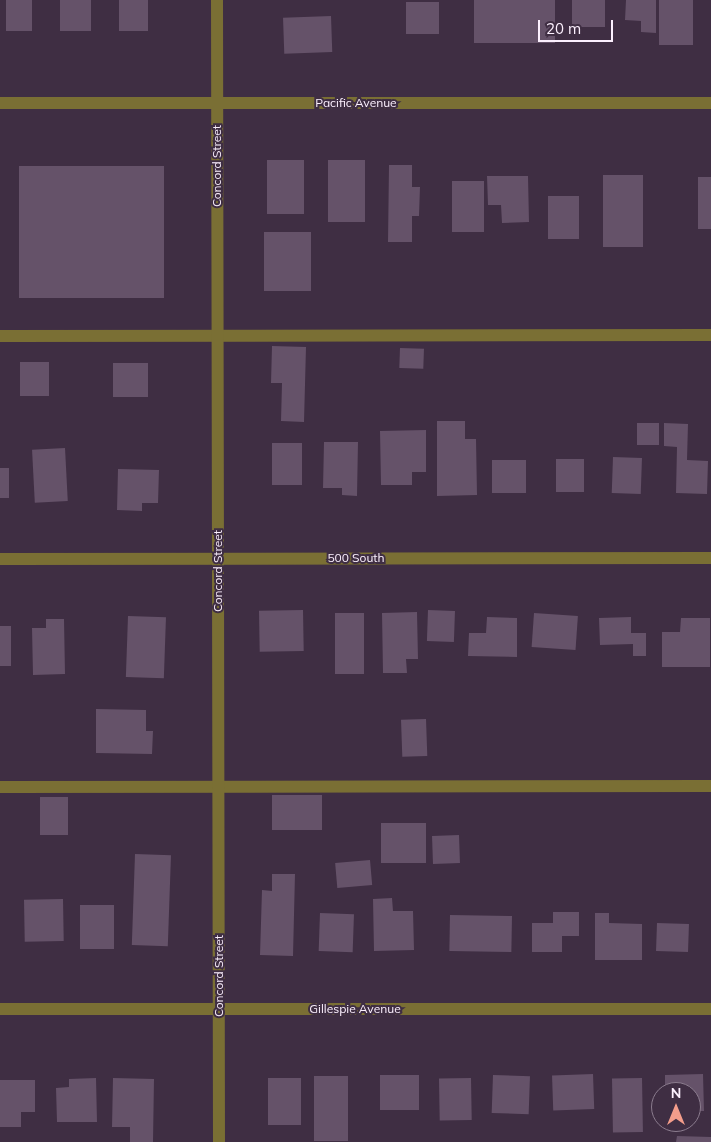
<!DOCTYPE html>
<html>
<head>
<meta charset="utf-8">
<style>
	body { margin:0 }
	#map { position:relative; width:711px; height:1142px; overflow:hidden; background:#3f2e43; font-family:Mulish,sans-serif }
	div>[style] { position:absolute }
	.building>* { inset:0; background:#655269; transform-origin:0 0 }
	.lane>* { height:12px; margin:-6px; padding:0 6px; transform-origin:6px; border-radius:6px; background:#7a6f34 }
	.street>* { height:12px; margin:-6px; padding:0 6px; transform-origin:6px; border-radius:6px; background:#7a6f34 }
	span { translate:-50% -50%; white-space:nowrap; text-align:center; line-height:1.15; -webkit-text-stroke:4px #3f2e43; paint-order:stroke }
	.street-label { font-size:12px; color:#fcf0fe }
	.north { position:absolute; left:651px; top:1082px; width:50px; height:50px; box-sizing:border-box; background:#3f2e43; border:1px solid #8b7c8e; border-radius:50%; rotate:0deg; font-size:14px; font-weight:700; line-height:20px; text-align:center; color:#fcf0fe }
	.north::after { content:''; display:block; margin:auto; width:18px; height:22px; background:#f49d8b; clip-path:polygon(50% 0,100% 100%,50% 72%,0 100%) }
	.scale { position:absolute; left:538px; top:20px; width:75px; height:22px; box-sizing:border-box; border:2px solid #fcf0fe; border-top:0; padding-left:6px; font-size:15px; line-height:18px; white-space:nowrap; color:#fcf0fe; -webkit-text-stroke:4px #3f2e43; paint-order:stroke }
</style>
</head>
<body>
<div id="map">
	<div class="building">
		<div style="left:6px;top:0;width:26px;height:31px"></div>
		<div style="left:60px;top:0;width:31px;height:31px"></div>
		<div style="left:119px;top:0;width:29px;height:31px"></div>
		<div style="left:474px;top:0;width:81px;height:43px"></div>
		<div style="left:572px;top:0;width:33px;height:27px"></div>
		<div style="clip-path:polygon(626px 0,656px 0,656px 33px,641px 32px,641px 21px,625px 20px)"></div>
		<div style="left:659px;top:0;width:34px;height:45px"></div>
		<div style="left:406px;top:2px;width:33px;height:32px"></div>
		<div style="left:331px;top:16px;width:36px;height:48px;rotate:88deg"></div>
		<div style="left:267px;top:160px;width:37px;height:54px"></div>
		<div style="left:328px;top:160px;width:37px;height:62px"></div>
		<div style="clip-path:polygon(389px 165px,412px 165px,412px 187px,420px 187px,419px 216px,412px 216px,412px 242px,388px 242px)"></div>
		<div style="left:164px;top:166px;width:132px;height:145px;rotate:90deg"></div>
		<div style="left:603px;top:175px;width:40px;height:72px"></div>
		<div style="clip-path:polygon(487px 176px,528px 176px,529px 222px,502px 223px,501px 205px,488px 205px)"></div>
		<div style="left:698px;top:177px;width:13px;height:52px"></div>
		<div style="left:452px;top:181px;width:32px;height:51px"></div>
		<div style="left:548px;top:196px;width:31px;height:43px"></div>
		<div style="left:264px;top:232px;width:47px;height:59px"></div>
		<div style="clip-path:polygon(272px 346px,306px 347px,304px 422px,281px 421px,282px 383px,271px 383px)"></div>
		<div style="left:400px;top:348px;width:24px;height:20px;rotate:2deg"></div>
		<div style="left:20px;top:362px;width:29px;height:34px"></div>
		<div style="left:113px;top:363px;width:35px;height:34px"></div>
		<div style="clip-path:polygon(437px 421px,465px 421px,465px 439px,476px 439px,477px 495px,437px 496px)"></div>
		<div style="left:637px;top:423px;width:22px;height:22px"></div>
		<div style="clip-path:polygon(664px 423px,688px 424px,687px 460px,708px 461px,707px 494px,676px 493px,677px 447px,664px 446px)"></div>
		<div style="clip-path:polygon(426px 430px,426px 472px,412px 472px,412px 485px,381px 485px,380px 431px)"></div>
		<div style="clip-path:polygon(324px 442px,358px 442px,357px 496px,342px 495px,342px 488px,323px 488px)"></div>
		<div style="left:272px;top:443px;width:30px;height:42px"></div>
		<div style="left:65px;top:448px;width:53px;height:33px;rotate:87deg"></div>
		<div style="left:613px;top:457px;width:29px;height:36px;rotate:2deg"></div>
		<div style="left:556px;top:459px;width:28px;height:33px"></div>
		<div style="left:492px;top:460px;width:34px;height:33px"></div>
		<div style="left:0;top:468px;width:9px;height:30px"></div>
		<div style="clip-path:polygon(118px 469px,159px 470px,158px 503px,142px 503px,142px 511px,117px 510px)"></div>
		<div style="left:303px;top:610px;width:41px;height:44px;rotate:89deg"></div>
		<div style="left:428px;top:610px;width:27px;height:31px;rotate:2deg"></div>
		<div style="clip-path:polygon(417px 612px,418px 659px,406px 659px,407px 673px,383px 673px,382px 613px)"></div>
		<div style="left:335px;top:613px;width:29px;height:61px"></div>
		<div style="left:534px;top:613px;width:44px;height:34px;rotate:4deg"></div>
		<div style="left:128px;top:616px;width:38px;height:61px;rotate:2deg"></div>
		<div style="clip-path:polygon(487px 617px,517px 618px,517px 657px,468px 656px,469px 633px,486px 633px)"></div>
		<div style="clip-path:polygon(631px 617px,631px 633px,646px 633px,646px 656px,633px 656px,633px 644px,600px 645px,599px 618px)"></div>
		<div style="clip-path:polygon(681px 618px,710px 618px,710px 667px,662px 667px,662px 632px,680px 632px)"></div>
		<div style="clip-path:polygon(46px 619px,64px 619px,65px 674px,33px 675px,32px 628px,46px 628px)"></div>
		<div style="left:0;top:626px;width:11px;height:40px"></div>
		<div style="clip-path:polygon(96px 709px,146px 710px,146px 731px,153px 731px,152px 754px,96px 753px)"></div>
		<div style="left:426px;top:719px;width:37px;height:25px;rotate:88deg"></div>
		<div style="left:322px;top:795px;width:35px;height:50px;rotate:90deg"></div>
		<div style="left:40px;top:797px;width:28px;height:38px"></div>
		<div style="left:381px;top:823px;width:45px;height:40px"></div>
		<div style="left:459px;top:835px;width:28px;height:27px;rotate:88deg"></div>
		<div style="left:135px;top:854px;width:36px;height:91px;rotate:2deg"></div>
		<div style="left:370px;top:860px;width:25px;height:35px;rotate:85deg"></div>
		<div style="clip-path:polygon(272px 874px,295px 874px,293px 956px,260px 955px,262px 890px,272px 891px)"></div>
		<div style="clip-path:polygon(392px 898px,393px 911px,413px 911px,414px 950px,374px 951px,373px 899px)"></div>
		<div style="left:63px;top:899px;width:42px;height:39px;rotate:89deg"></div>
		<div style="left:80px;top:905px;width:34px;height:44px"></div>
		<div style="clip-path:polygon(553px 912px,579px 912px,579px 936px,562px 936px,562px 952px,532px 952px,532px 923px,553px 923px)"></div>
		<div style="left:320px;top:913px;width:34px;height:38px;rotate:2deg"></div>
		<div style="clip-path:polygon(595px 913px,609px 913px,609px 923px,642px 924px,642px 960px,595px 960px)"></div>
		<div style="left:450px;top:915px;width:62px;height:36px;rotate:1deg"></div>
		<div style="left:657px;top:923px;width:32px;height:28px;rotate:2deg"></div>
		<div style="left:593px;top:1074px;width:35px;height:41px;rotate:88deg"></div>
		<div style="clip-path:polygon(703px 1074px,704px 1111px,691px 1111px,691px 1092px,665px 1092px,665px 1075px)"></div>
		<div style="left:380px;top:1075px;width:39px;height:35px"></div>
		<div style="left:493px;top:1075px;width:37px;height:38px;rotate:2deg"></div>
		<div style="left:314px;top:1076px;width:34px;height:65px"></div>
		<div style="clip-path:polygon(96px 1078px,97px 1122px,57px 1122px,56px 1088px,69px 1087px,69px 1079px)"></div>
		<div style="clip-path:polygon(113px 1078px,154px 1079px,153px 1142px,130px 1142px,130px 1127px,112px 1127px)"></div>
		<div style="left:268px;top:1078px;width:33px;height:47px"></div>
		<div style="left:471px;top:1078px;width:42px;height:32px;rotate:89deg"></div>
		<div style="left:642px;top:1078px;width:54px;height:30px;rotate:89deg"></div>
		<div style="clip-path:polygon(0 1080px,35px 1080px,35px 1112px,21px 1112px,21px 1127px,0 1127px)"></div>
		<div style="clip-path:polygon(677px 1136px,711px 1137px,711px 1142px,676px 1142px)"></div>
	</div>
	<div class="lane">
		<div style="left:0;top:336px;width:711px;rotate:-0.08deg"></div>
		<div style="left:0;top:787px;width:711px;rotate:-0.08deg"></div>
	</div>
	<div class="street">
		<div style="left:217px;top:0;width:1142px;rotate:89.9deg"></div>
		<div style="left:0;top:103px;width:711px"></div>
		<div style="left:0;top:559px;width:711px;rotate:-0.08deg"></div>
		<div style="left:0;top:1009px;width:711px"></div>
	</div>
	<div class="street-label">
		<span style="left:356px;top:103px">Pacific Avenue</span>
		<span style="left:217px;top:166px;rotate:-90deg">Concord Street</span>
		<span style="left:356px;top:558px">500 South</span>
		<span style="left:218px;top:571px;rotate:-90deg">Concord Street</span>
		<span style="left:219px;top:976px;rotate:-90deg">Concord Street</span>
		<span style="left:355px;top:1009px">Gillespie Avenue</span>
	</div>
	<div class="north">N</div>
	<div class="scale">20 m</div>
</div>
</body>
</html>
